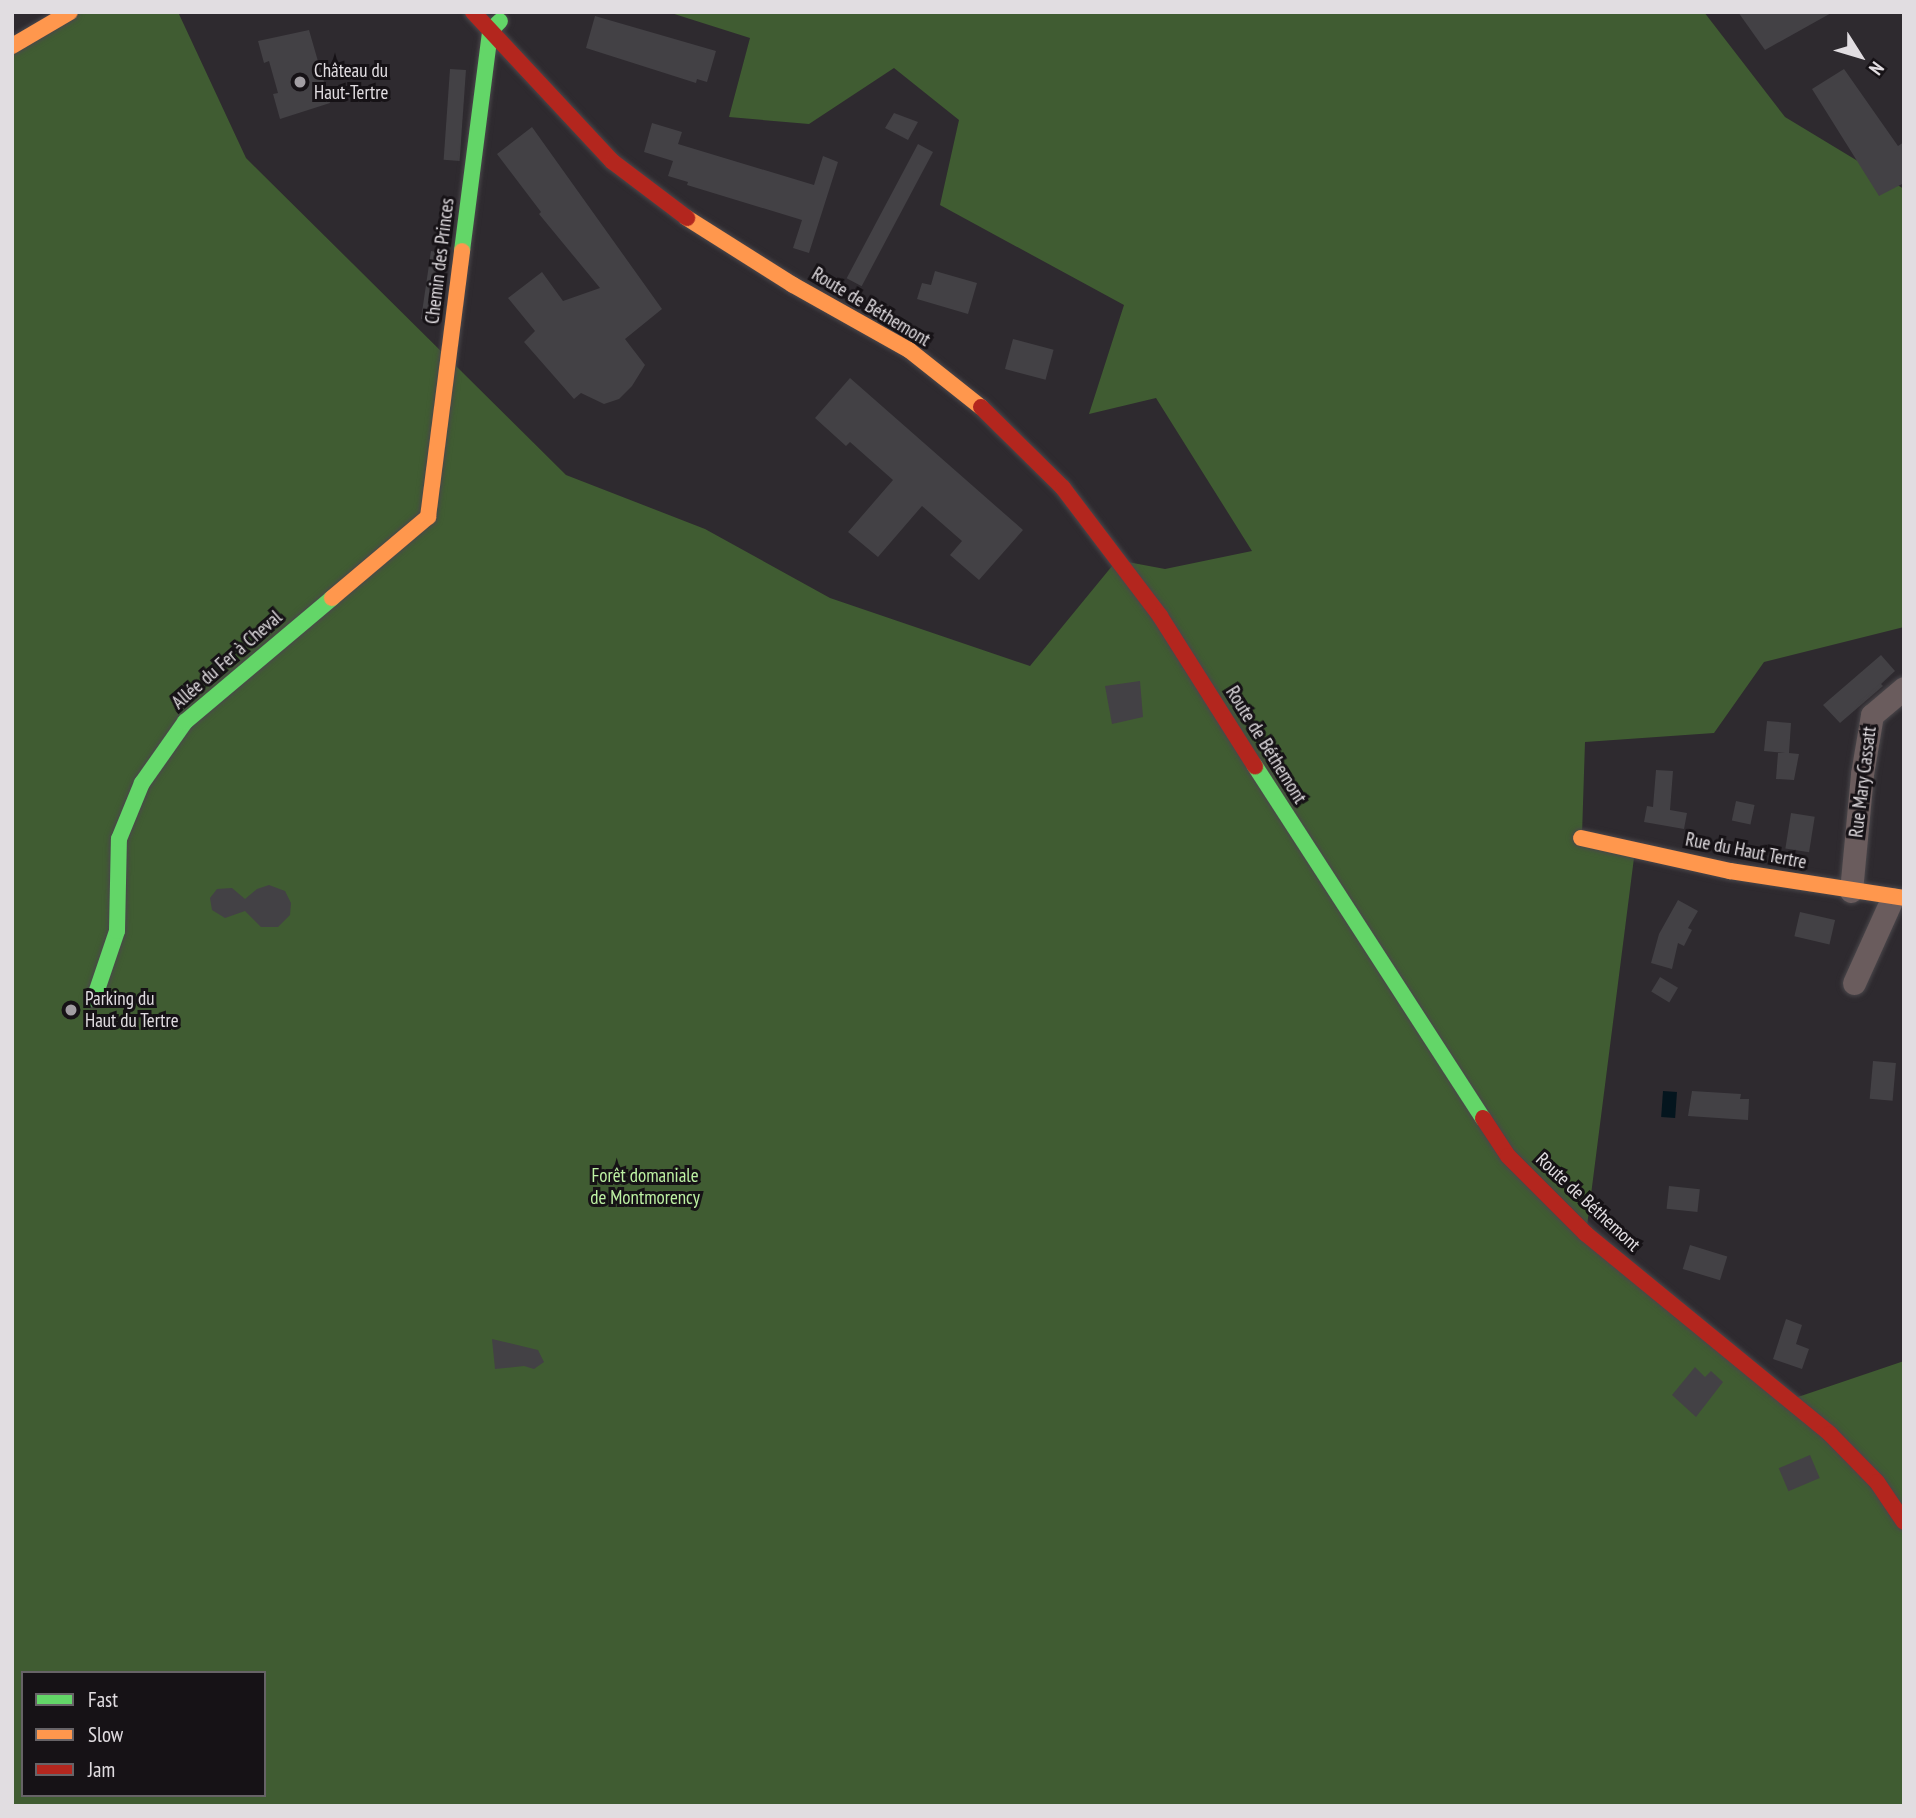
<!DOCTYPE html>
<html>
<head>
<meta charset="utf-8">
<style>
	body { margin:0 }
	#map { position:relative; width:1916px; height:1818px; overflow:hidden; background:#2e2a2f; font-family:"PT Sans Narrow",sans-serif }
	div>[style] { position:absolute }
	.forest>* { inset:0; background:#405c32 }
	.water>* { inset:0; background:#04151e; transform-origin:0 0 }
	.building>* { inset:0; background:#434145; transform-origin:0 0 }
	.roads { filter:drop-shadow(0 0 2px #4a474b) drop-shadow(0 0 2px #4a474b) }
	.street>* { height:23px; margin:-11.5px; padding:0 11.5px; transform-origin:11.5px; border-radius:11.5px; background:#6a5c5d }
	.fast>* { height:16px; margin:-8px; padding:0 8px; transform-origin:8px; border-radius:8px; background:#63d668 }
	.slow>* { height:16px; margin:-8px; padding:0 8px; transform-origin:8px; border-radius:8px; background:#ff974d }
	.jam>* { height:16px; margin:-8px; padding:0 8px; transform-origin:8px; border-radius:8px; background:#b3261e }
	.dots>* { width:19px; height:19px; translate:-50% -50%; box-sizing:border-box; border:4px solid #161216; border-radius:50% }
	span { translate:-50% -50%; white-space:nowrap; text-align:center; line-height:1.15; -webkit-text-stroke:6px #161216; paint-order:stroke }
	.poi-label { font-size:19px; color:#e1dde1 }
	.left { translate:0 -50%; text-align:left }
	.street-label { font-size:19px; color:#e1dde1 }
	.park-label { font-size:19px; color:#bdf1a3 }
	.frame { position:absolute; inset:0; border:14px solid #e1dde1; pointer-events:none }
	.legend { position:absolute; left:21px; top:1671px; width:245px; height:126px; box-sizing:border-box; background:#161216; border:2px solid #676367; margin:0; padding:9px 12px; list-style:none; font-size:21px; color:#e1dde1 }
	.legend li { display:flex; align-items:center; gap:14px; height:35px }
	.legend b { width:35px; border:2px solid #676367 }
	.north { position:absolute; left:1825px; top:21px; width:70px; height:70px; -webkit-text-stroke:5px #161216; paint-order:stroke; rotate:127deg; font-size:19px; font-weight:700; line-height:28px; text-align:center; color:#e1dde1 }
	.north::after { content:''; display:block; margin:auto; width:24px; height:32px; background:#e1dde1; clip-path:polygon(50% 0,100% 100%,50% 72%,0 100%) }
</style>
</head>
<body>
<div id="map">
	<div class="forest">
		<div style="clip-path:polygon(evenodd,70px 12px,178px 12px,246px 158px,566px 475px,705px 529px,830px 598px,1030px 666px,1117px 560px,1165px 569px,1252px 551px,1156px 398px,1089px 414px,1124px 305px,940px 205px,959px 120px,894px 68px,809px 124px,729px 117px,750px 38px,668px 12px,1704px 12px,1785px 117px,1904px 189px,1904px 627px,1764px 662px,1714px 733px,1585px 742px,1582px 835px,1635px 850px,1586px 1234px,1792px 1399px,1904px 1361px,1904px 1806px,12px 1806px,12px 46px,70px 12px,23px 1673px,264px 1673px,264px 1795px,23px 1795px,23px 1673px)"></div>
	</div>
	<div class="water">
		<div style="left:1663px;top:1091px;width:14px;height:26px;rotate:4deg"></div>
	</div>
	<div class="building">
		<div style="clip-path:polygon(1738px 12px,1833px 12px,1765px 50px)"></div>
		<div style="clip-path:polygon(595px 16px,716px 51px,707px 82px,697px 79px,696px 83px,586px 48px)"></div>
		<div style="clip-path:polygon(309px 30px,330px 103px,280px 119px,273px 94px,278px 93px,269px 61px,264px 63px,258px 41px)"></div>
		<div style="left:450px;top:69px;width:16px;height:91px;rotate:4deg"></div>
		<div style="clip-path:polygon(1844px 69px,1898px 146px,1904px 142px,1904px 183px,1879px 196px,1812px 89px)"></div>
		<div style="clip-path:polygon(894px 113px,918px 122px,908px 140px,885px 128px)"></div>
		<div style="clip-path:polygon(652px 123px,682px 132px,678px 144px,814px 185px,823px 156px,838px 162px,809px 253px,793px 248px,802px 220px,687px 185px,688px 182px,668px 176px,673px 161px,644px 152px)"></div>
		<div style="clip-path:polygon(532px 127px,662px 309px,625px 339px,645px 365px,632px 386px,619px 399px,604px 404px,581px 393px,574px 399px,524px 342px,535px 331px,508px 298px,542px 272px,563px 301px,600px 288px,539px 214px,541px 212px,497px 154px)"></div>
		<div style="left:918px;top:144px;width:17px;height:152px;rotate:28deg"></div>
		<div style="clip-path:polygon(431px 251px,442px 253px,434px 321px,421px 319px)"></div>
		<div style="clip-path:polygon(935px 271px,977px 283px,968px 314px,917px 299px,922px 283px,931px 285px)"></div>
		<div style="left:1013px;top:339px;width:42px;height:31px;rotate:15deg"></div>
		<div style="clip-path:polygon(850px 378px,1023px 530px,979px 580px,950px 555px,962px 541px,922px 506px,878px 557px,848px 532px,893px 480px,850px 442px,846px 446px,815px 418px)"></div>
		<div style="clip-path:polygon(1881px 655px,1895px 671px,1881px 684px,1883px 686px,1840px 723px,1823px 705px)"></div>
		<div style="clip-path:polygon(1140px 681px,1143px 717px,1112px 724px,1105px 686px)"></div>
		<div style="clip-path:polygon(1767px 721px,1791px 723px,1789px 753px,1799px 754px,1794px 780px,1776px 779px,1778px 753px,1785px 753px,1764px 751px)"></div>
		<div style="clip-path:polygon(1656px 770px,1673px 771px,1670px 810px,1687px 813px,1684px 829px,1644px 822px,1647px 806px,1653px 807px)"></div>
		<div style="left:1736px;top:801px;width:19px;height:20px;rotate:12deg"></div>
		<div style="left:1791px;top:813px;width:24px;height:36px;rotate:9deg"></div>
		<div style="clip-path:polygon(269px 885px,285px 891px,291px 903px,290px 915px,278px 927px,261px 927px,245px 911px,225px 918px,212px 910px,210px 898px,217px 889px,232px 888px,245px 899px,257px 889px)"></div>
		<div style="clip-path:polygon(1678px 900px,1698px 911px,1688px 928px,1692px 930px,1684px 946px,1678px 943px,1672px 969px,1651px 963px,1659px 934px)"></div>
		<div style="left:1800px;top:912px;width:36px;height:25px;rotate:13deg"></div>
		<div style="left:1660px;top:977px;width:21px;height:17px;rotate:31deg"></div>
		<div style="left:1873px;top:1061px;width:23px;height:38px;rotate:5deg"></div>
		<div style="clip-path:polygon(1692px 1091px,1741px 1094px,1740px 1099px,1749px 1099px,1748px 1120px,1688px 1116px)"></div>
		<div style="left:1669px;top:1186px;width:31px;height:23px;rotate:6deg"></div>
		<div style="left:1690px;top:1245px;width:39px;height:25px;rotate:17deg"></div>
		<div style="clip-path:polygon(1786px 1319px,1802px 1325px,1796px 1344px,1809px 1349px,1802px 1369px,1773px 1359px)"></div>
		<div style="clip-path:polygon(492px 1339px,538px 1350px,544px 1362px,534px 1369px,524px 1366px,495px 1369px)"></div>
		<div style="clip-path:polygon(1695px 1367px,1705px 1377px,1711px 1371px,1723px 1382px,1696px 1417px,1672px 1395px)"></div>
		<div style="left:1810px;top:1455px;width:25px;height:34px;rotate:67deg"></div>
	</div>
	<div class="roads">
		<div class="street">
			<div style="left:1851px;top:891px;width:118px;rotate:-84.6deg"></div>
			<div style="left:1862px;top:774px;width:60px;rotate:-80.4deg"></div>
			<div style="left:1872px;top:715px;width:42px;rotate:-40.2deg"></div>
			<div style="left:1854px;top:983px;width:92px;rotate:-65.7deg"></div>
		</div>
		<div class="fast">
			<div style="left:462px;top:251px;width:222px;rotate:-82.7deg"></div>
			<div style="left:490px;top:31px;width:14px;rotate:-45deg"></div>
			<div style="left:1255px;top:766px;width:419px;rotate:57.1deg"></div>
			<div style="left:94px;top:999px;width:72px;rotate:-71.3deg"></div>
			<div style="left:117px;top:931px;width:92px;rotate:-88.8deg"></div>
			<div style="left:119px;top:839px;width:61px;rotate:-67.7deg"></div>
			<div style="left:142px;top:783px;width:75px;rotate:-54.8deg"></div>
			<div style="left:185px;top:722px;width:192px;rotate:-40.1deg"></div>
		</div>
		<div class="slow">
			<div style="left:12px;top:46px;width:67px;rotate:-30.4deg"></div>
			<div style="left:687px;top:218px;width:125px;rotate:32.3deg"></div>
			<div style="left:793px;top:285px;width:133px;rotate:29.3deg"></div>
			<div style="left:909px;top:350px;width:92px;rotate:38.4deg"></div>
			<div style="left:332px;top:598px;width:126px;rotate:-40.2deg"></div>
			<div style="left:428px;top:517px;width:268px;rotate:-82.7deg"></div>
			<div style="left:1581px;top:838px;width:153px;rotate:12.5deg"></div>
			<div style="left:1730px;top:871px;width:176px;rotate:8.8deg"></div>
		</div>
		<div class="jam">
			<div style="left:473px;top:12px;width:205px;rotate:47deg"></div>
			<div style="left:613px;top:162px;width:93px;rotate:37.1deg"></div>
			<div style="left:981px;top:407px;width:115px;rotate:44.6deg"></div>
			<div style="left:1063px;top:488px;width:161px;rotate:52.8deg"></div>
			<div style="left:1160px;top:616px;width:178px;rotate:57.7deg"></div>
			<div style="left:1483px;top:1118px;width:45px;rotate:56.7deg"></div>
			<div style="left:1508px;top:1156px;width:110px;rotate:45deg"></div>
			<div style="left:1586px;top:1234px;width:315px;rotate:39.3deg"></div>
			<div style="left:1830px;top:1434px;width:67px;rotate:45.6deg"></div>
			<div style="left:1877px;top:1482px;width:48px;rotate:56deg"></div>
		</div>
	</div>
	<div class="dots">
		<div style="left:300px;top:82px;background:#a29ea3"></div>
		<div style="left:71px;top:1010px;background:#a29ea3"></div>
	</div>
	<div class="poi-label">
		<span class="left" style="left:314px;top:82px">Château du<br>Haut-Tertre</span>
		<span class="left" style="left:85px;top:1010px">Parking du<br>Haut du Tertre</span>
	</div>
	<div class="street-label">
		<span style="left:440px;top:261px;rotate:-83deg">Chemin des Princes</span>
		<span style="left:871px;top:307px;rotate:31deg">Route de Béthemont</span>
		<span style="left:227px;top:660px;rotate:-41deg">Allée du Fer à Cheval</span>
		<span style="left:1266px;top:745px;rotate:58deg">Route de Béthemont</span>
		<span style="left:1863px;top:782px;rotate:-83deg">Rue Mary Cassatt</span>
		<span style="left:1746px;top:851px;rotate:11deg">Rue du Haut Tertre</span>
		<span style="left:1588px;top:1202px;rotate:43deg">Route de Béthemont</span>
	</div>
	<div class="park-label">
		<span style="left:645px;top:1187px">Forêt domaniale<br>de Montmorency</span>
	</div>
	<div class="frame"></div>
	<ul class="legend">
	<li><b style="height:9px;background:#63d668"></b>Fast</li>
	<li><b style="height:9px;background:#ff974d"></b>Slow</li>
	<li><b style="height:9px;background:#b3261e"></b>Jam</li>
	</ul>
	<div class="north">N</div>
</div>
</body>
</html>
